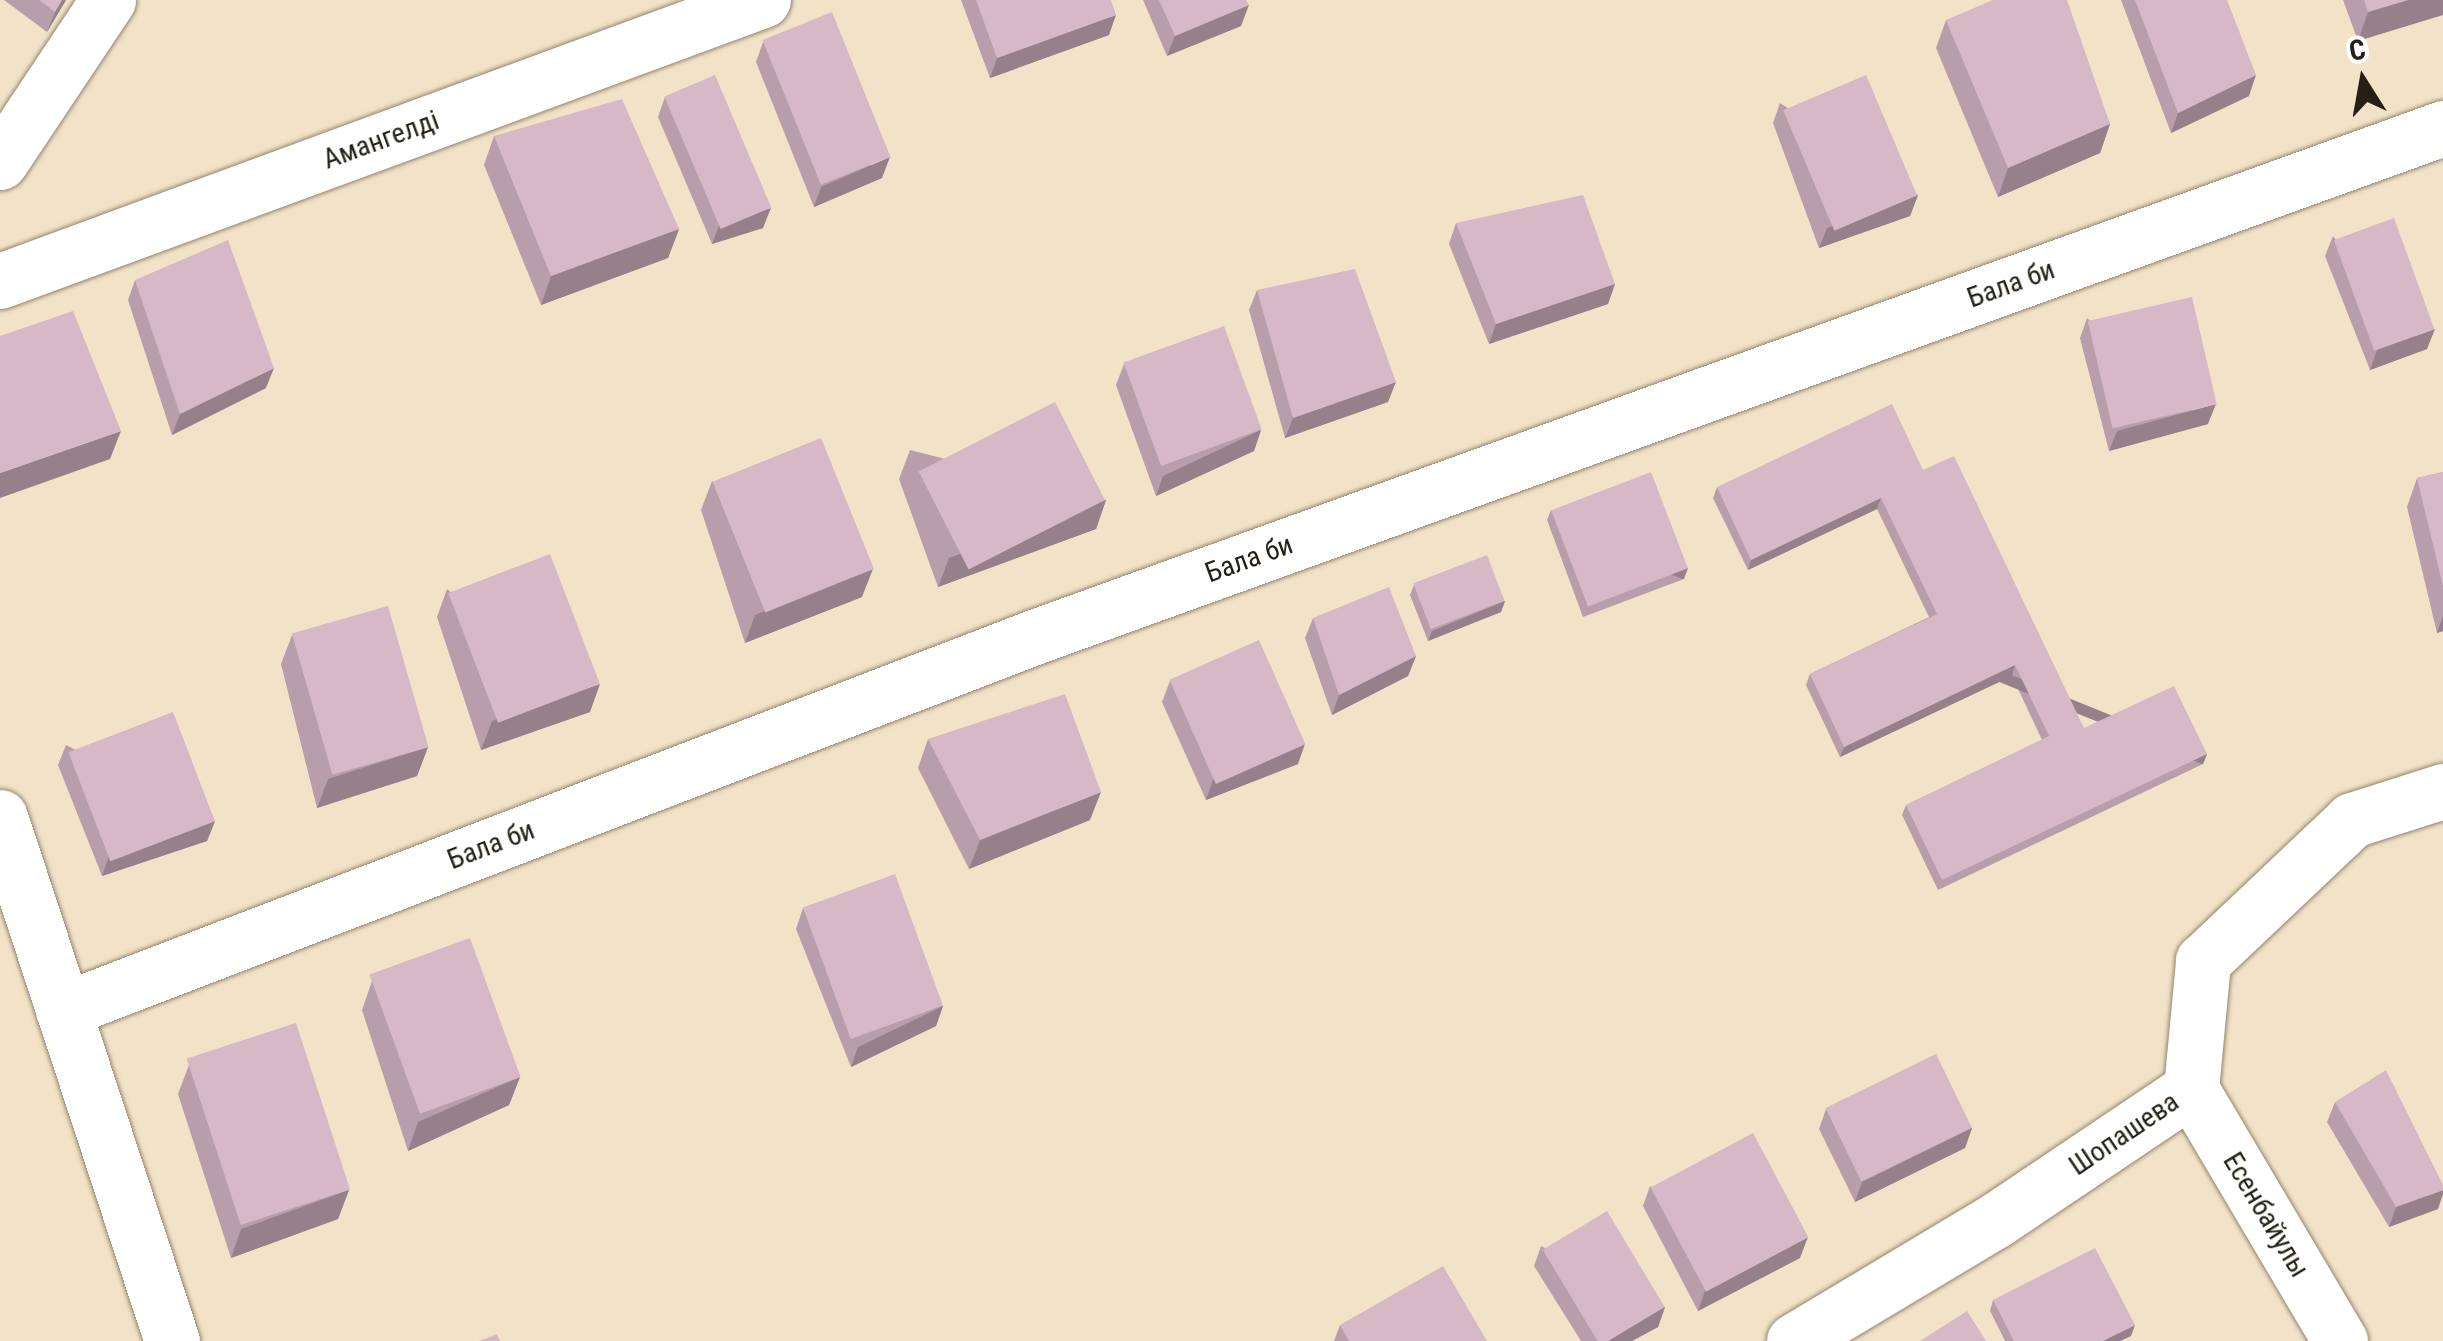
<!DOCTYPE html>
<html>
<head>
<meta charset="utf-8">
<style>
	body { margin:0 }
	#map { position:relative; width:2443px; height:1341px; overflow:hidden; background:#f2e3c8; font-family:"Roboto Condensed",sans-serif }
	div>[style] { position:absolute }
	.roads { filter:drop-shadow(0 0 2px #93856d) drop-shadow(0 0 2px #93856d) }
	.minor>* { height:55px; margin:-27.5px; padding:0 27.5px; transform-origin:27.5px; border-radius:27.5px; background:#fff }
	.wall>* { inset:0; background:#b89eaa }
	.shaded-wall>* { inset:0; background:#96818b; transform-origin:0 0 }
	.building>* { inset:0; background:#d6b8c6; transform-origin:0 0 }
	span { translate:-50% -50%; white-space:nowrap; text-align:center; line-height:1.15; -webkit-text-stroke:8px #fff; paint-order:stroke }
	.street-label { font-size:28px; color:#251f15 }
	.north { position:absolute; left:2313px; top:30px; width:100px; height:100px; -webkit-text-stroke:8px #fff; paint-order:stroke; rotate:349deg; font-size:28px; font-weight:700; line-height:40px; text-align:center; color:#251f15 }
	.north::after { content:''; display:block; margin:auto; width:35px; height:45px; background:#251f15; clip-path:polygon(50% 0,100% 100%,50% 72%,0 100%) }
</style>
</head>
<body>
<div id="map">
	<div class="roads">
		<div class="minor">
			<div style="left:0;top:162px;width:195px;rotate:-56.3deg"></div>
			<div style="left:0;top:281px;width:813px;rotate:-20.22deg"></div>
			<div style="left:0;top:817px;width:552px;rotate:71.83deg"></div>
			<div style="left:63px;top:1010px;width:1040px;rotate:-21.01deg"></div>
			<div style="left:1034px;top:637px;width:1498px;rotate:-19.86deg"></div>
			<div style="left:2191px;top:1089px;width:293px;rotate:59.4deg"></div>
			<div style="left:1794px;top:1341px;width:235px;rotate:-30.9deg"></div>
			<div style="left:1996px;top:1220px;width:235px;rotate:-33.9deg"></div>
			<div style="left:2191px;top:1089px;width:129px;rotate:-84.6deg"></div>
			<div style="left:2203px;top:961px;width:205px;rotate:-43.4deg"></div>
			<div style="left:2352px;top:820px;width:96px;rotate:-17.7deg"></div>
		</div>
	</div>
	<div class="wall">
		<div style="clip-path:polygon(4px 0,66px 0,47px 32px)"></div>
		<div style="clip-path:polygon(961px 0,1111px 0,1109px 35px,990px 78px)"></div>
		<div style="clip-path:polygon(1143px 0,1246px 0,1241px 26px,1167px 56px)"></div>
		<div style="clip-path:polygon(2121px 0,2227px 0,2249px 96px,2171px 133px)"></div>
		<div style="clip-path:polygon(2343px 0,2443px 0,2358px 41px)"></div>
		<div style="clip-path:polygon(1946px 20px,2110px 124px,2100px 153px,1998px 197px,1936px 48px)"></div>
		<div style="clip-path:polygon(763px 42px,882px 178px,814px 207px,756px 62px)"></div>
		<div style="clip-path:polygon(665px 97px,763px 228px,712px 244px,658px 117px)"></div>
		<div style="clip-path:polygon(1780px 103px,1918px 195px,1910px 216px,1819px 248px,1773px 123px)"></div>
		<div style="clip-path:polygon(494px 136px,679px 229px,668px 258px,541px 305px,484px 165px)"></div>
		<div style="clip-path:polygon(1456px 223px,1615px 284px,1608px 304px,1489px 344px,1449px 244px)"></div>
		<div style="clip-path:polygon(2333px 236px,2427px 349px,2370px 370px,2325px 256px)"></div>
		<div style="clip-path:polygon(135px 280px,266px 388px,172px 435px,128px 300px)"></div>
		<div style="clip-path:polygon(1257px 290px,1388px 402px,1285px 438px,1249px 310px)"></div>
		<div style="clip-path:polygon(2087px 318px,2208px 424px,2109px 451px,2080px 338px)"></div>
		<div style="clip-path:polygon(1124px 364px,1261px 430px,1254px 451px,1156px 496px,1116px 385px)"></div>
		<div style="clip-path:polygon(910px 450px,1106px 500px,1096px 529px,938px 587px,899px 479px)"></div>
		<div style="clip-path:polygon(1923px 470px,2084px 728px,2207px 754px,2203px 764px,1938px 890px,1902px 815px,1906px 805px,2042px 740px,2012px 676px,1840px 757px,1806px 685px,1810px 674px,1929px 617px,1877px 509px,1748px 570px,1713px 498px,1717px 487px)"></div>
		<div style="clip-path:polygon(2443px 472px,2443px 631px,2437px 633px,2407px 507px,2417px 478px)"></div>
		<div style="clip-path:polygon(712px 481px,862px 597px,745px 643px,701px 510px)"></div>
		<div style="clip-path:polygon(1551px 510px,1684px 579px,1583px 617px,1547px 520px)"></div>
		<div style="clip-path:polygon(1414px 585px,1505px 601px,1501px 612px,1428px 641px,1410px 595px)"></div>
		<div style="clip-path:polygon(447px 589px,590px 712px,481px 750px,437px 617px)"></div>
		<div style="clip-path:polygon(1313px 618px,1416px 656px,1408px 676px,1332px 715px,1305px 638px)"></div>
		<div style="clip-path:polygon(292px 635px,428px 747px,417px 776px,317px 808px,281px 664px)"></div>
		<div style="clip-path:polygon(1170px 681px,1298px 764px,1206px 800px,1162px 702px)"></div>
		<div style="clip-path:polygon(928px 739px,1090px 820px,969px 869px,918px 768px)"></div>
		<div style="clip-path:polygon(66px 745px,215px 821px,207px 841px,102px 876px,58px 765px)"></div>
		<div style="clip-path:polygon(803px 908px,943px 1006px,936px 1026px,851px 1067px,796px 929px)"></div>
		<div style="clip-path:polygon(372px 981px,520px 1077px,509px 1105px,408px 1151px,362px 1010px)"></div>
		<div style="clip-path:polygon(189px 1065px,349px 1190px,338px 1219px,231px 1258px,178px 1094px)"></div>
		<div style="clip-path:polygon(2335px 1102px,2438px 1209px,2389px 1227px,2327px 1122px)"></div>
		<div style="clip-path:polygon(1826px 1109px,1972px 1128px,1965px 1148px,1855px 1202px,1819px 1129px)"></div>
		<div style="clip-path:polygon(1650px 1186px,1800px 1258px,1698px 1311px,1643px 1206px)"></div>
		<div style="clip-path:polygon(1541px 1246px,1665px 1307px,1658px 1327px,1632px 1341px,1581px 1341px,1534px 1266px)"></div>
		<div style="clip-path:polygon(1993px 1300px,2131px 1336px,2120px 1341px,2005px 1341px,1990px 1311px)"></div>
		<div style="clip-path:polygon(1340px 1325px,1487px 1341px,1334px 1341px)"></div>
	</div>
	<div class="shaded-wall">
		<div style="clip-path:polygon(62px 0,66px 0,47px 32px,55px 12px)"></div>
		<div style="clip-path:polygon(2408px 0,2443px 0,2443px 15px,2358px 41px,2368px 12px)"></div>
		<div style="clip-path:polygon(1249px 5px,1241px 26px,1167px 56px,1175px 36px)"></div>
		<div style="clip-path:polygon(1116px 15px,1109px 35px,990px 78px,997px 58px)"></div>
		<div style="clip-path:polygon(2256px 75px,2249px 96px,2171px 133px,2178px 113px)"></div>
		<div style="clip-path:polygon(2110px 124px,2100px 153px,1998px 197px,2008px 168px)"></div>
		<div style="clip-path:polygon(890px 157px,882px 178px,814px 207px,821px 187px)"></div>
		<div style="clip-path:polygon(1918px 195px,1910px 216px,1819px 248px,1827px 228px)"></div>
		<div style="clip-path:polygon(771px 208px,763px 228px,712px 244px,720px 223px)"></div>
		<div style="clip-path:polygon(679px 229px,668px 258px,541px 305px,551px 276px)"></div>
		<div style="clip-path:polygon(1615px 284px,1608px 304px,1489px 344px,1496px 324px)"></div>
		<div style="clip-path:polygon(2435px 329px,2427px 349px,2370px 370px,2377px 350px)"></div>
		<div style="clip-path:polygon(274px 368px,266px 388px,172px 435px,180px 414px)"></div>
		<div style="clip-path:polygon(1396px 382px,1388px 402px,1285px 438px,1293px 418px)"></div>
		<div style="clip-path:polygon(2216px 404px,2208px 424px,2109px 451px,2117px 431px)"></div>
		<div style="clip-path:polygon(1261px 430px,1254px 451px,1156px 496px,1163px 476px)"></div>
		<div style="clip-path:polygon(121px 431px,110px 459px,0 498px,0 473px)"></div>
		<div style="clip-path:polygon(1881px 498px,1877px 509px,1748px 570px,1751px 560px)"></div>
		<div style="clip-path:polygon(1106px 500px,1096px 529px,938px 587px,949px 558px)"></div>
		<div style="left:1688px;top:568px;width:12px;height:108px;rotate:110deg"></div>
		<div style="clip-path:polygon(873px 569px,862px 597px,745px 643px,755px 615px)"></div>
		<div style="clip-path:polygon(1505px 601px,1501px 612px,1428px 641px,1432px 631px)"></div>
		<div style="clip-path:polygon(2443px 616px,2443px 631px,2437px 633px)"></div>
		<div style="clip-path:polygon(1416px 656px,1408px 676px,1332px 715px,1339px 695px)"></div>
		<div style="clip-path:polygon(2015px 665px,2012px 676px,1840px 757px,1844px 747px)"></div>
		<div style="clip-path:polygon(600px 684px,590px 712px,481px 750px,492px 721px)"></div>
		<div style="clip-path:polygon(1305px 744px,1298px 764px,1206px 800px,1213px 780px)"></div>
		<div style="clip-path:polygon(428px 747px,417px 776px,317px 808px,328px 779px)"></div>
		<div style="left:2207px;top:754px;width:11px;height:293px;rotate:112deg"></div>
		<div style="clip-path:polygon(1101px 792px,1090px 820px,969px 869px,980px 840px)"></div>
		<div style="clip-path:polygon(215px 821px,207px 841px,102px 876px,109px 856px)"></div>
		<div style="clip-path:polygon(943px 1006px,936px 1026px,851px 1067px,858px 1047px)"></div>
		<div style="clip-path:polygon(520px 1077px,509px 1105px,408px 1151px,418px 1122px)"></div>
		<div style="clip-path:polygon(1972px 1128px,1965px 1148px,1855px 1202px,1862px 1182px)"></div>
		<div style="clip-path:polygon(349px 1190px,338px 1219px,231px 1258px,241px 1229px)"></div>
		<div style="clip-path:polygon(2443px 1190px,2443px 1194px,2438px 1209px,2389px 1227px,2396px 1207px)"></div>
		<div style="clip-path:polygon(1808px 1237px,1800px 1258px,1698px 1311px,1705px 1291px)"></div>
		<div style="clip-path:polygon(1665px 1307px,1658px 1327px,1632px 1341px,1602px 1341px)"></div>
		<div style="clip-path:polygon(2135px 1325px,2131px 1336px,2120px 1341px,2103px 1341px)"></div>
	</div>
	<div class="building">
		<div style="clip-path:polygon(39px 0,62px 0,55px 12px)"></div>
		<div style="clip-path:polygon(976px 0,1111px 0,1116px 15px,997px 58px)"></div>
		<div style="clip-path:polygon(1159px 0,1246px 0,1249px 5px,1175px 36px)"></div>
		<div style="clip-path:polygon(1993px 0,2067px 0,2110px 124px,2008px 168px,1946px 20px)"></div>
		<div style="clip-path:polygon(2135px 0,2227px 0,2256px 75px,2178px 113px)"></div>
		<div style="clip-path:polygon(2364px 0,2408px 0,2368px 12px)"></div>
		<div style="left:832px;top:12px;width:156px;height:75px;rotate:68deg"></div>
		<div style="left:715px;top:75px;width:144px;height:55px;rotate:67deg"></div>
		<div style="left:1866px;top:75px;width:131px;height:90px;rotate:67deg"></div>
		<div style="clip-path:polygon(622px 99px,679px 229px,551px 276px,494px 136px)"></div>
		<div style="clip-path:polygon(1583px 195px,1615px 284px,1496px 324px,1456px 223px)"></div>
		<div style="left:2394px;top:218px;width:118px;height:64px;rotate:70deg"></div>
		<div style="clip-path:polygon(228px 240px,274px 368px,180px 414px,135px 280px)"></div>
		<div style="clip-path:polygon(1355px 269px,1396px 382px,1293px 418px,1257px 290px)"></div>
		<div style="left:2192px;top:297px;width:110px;height:107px;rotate:77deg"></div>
		<div style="clip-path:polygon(73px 311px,121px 431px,0 473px,0 336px)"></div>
		<div style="left:1224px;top:326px;width:110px;height:107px;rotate:70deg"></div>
		<div style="left:1055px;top:402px;width:110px;height:153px;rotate:63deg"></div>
		<div style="clip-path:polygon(1892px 404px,1923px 470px,1954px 456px,2084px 728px,2174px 686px,2207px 754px,1942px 880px,1906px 805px,2049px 736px,2015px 665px,1844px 747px,1810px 674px,1937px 614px,1881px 498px,1751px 560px,1717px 487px)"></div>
		<div style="left:821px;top:438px;width:141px;height:117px;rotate:68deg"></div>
		<div style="left:1651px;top:472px;width:103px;height:107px;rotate:69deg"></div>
		<div style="clip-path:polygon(2443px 472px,2443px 586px,2417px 478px)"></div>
		<div style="left:550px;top:554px;width:139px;height:109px;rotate:69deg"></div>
		<div style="left:1487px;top:555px;width:49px;height:79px;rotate:69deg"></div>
		<div style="clip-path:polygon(1389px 587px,1416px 656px,1339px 695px,1313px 618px)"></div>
		<div style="left:388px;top:606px;width:147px;height:100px;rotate:74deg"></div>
		<div style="left:1259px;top:640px;width:114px;height:98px;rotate:66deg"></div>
		<div style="clip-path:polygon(1065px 694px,1101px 792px,980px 840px,928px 739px)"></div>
		<div style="left:173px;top:712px;width:117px;height:112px;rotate:69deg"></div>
		<div style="left:895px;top:874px;width:140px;height:98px;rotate:70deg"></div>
		<div style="left:470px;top:938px;width:148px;height:107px;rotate:70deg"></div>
		<div style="left:296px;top:1023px;width:175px;height:115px;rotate:72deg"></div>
		<div style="left:1936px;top:1054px;width:82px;height:123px;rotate:64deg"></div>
		<div style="clip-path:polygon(2386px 1070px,2443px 1185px,2443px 1190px,2396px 1207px,2335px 1102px)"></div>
		<div style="left:1753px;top:1133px;width:118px;height:116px;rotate:62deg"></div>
		<div style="left:1607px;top:1211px;width:112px;height:75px;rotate:59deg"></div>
		<div style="clip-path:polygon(2095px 1248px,2135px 1325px,2103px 1341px,2014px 1341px,1993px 1300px)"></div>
		<div style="clip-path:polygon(1443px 1266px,1487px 1341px,1349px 1341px,1340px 1325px)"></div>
		<div style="clip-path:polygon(1967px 1311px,1986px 1341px,1920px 1341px)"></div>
		<div style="clip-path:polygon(497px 1334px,500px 1341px,479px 1341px)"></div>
	</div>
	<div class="street-label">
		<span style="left:381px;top:140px;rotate:-20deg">Амангелді</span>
		<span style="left:2011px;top:284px;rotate:-20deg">Бала би</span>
		<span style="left:1249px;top:559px;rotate:-20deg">Бала би</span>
		<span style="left:491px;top:845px;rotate:-21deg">Бала би</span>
		<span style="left:2124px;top:1134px;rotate:-34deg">Шопашева</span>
		<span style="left:2266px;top:1215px;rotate:59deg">Есенбайулы</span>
	</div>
	<div class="north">С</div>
</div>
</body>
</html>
